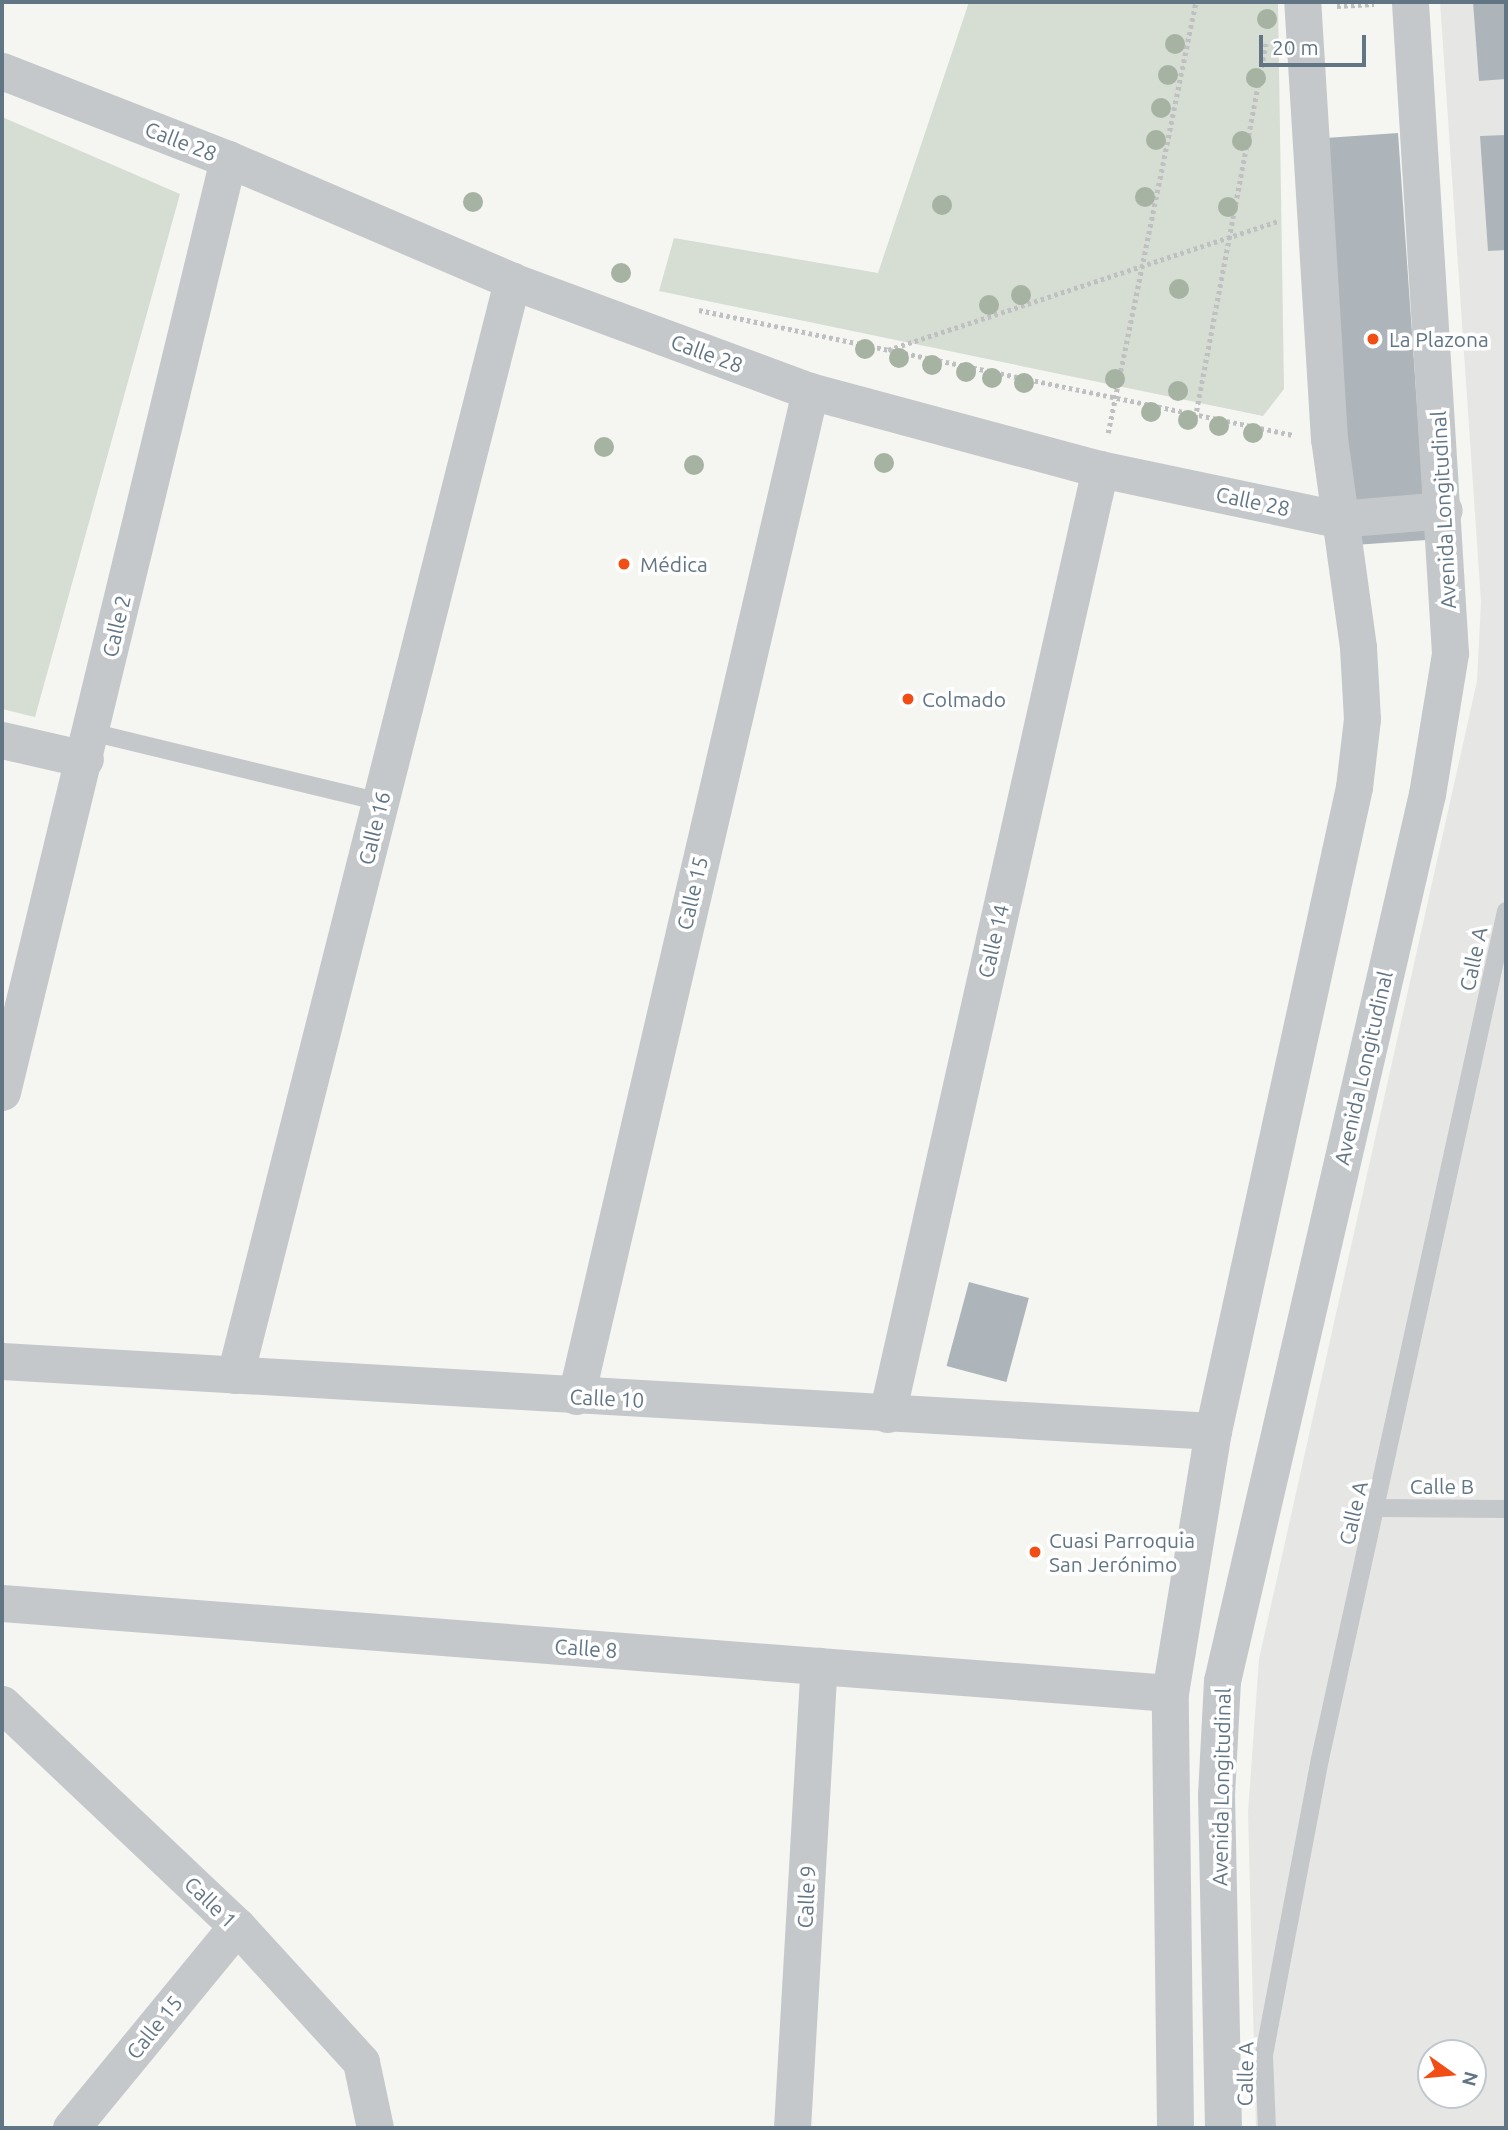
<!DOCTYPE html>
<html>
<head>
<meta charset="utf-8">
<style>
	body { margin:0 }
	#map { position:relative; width:1508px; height:2130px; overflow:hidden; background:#f5f6f1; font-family:Ubuntu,sans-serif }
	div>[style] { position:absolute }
	.built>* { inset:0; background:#e6e7e5 }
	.green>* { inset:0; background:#d6ddd2 }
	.building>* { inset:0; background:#adb5ba; transform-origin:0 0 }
	.path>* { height:4.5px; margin-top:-2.25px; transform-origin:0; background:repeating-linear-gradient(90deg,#bec0c2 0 3.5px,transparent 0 7px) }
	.lane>* { height:18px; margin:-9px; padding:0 9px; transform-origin:9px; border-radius:9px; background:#c4c8cb }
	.street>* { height:37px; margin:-18.5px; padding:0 18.5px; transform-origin:18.5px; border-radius:18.5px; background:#c4c8cb }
	.trees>* { width:20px; height:20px; margin:-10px; border-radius:50%; background:#a6b2a2 }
	.dots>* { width:19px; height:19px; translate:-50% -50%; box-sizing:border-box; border:4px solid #fff; border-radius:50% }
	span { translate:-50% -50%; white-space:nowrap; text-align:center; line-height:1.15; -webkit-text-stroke:7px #fff; paint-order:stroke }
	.street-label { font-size:21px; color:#627585 }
	.poi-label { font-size:21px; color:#627585 }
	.left { translate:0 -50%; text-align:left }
	.frame { position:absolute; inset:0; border:4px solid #627585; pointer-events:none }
	.north { position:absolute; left:1417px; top:2039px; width:70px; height:70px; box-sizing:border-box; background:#fff; border:2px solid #c0c8ce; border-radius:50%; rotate:105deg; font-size:19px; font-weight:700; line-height:28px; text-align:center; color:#627585 }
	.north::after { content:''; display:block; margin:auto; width:24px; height:32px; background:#f14d15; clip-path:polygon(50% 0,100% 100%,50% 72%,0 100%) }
	.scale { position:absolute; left:1259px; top:35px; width:107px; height:32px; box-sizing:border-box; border:4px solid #627585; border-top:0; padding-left:9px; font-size:21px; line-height:24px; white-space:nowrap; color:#627585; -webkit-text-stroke:5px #fff; paint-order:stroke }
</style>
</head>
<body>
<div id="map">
	<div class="built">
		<div style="clip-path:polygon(evenodd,1440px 2px,1506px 2px,1506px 2128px,1256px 2128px,1248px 1812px,1259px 1659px,1477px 681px,1481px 602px,1440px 2px,1431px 2053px,1473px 2053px,1473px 2095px,1431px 2095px,1431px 2053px)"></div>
	</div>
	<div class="green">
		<div style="clip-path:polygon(969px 2px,1278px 2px,1284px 389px,1263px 416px,659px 291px,674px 238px,878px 273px)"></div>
		<div style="clip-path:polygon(2px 117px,180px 194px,35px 717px,2px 709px)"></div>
	</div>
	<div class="building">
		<div style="clip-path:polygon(1473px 2px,1506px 2px,1506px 79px,1479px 81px)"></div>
		<div style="left:1398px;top:133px;width:408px;height:80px;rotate:86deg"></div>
		<div style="clip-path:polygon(1506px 135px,1506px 250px,1488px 251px,1480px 136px)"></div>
		<div style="left:969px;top:1282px;width:62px;height:87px;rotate:15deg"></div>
	</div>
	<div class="path">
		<div style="left:1337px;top:6px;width:37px;rotate:-3deg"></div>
		<div style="left:699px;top:310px;width:607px;rotate:11.88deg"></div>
		<div style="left:888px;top:350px;width:412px;rotate:-18.3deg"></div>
		<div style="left:1195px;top:418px;width:381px;rotate:-79.3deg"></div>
		<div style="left:1108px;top:433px;width:440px;rotate:-78.5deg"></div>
	</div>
	<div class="lane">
		<div style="left:91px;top:732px;width:297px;rotate:13.6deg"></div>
		<div style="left:1377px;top:1508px;width:129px;rotate:0.4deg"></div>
		<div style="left:1267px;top:2128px;width:73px;rotate:-92.4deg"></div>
		<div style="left:1264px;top:2055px;width:301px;rotate:-79.3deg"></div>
		<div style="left:1320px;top:1759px;width:868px;rotate:-77.63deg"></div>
	</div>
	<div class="street">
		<div style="left:2px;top:71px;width:243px;rotate:21.3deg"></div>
		<div style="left:228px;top:159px;width:309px;rotate:23.2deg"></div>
		<div style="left:512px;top:281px;width:318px;rotate:20.3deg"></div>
		<div style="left:810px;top:391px;width:300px;rotate:15.1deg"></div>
		<div style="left:1100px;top:469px;width:243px;rotate:11.9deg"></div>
		<div style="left:1338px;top:519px;width:106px;rotate:-4.9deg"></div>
		<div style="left:2px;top:740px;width:85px;rotate:12.9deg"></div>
		<div style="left:2px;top:1092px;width:960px;rotate:-76.38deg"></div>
		<div style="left:2px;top:1361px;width:1213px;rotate:3.31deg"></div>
		<div style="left:235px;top:1375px;width:1129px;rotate:-75.79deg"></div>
		<div style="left:576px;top:1396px;width:1032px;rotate:-76.89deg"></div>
		<div style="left:887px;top:1414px;width:969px;rotate:-77.3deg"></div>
		<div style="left:2px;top:1603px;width:1171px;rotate:4.41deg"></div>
		<div style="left:2px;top:1704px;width:323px;rotate:43.4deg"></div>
		<div style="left:237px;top:1926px;width:184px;rotate:47.6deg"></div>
		<div style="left:361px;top:2062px;width:67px;rotate:78deg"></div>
		<div style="left:71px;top:2128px;width:261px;rotate:-50.6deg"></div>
		<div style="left:792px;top:2128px;width:463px;rotate:-86.7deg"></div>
		<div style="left:1175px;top:2128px;width:435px;rotate:-90.7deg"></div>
		<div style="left:1170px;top:1693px;width:266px;rotate:-80.7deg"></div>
		<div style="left:1213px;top:1431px;width:659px;rotate:-77.65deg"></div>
		<div style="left:1354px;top:787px;width:68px;rotate:-83.3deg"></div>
		<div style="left:1362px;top:719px;width:72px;rotate:-93.2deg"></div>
		<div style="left:1358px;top:647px;width:210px;rotate:-97.9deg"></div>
		<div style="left:1329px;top:439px;width:438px;rotate:-93.5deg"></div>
		<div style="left:1223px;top:2128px;width:333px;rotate:-91.2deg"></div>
		<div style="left:1216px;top:1795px;width:114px;rotate:-87deg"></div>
		<div style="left:1222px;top:1681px;width:910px;rotate:-76.99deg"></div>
		<div style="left:1427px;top:794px;width:143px;rotate:-80.7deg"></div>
		<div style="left:1450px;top:653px;width:652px;rotate:-93.52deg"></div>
	</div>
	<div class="trees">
		<div style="left:1267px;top:19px"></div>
		<div style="left:1175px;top:44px"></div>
		<div style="left:1168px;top:75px"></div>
		<div style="left:1256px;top:78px"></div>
		<div style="left:1161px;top:108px"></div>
		<div style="left:1156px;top:140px"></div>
		<div style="left:1242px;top:141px"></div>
		<div style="left:1145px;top:197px"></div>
		<div style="left:473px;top:202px"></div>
		<div style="left:942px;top:205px"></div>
		<div style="left:1228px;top:207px"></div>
		<div style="left:621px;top:273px"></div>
		<div style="left:1179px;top:289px"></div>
		<div style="left:1021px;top:295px"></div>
		<div style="left:989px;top:305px"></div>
		<div style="left:865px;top:349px"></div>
		<div style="left:899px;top:358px"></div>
		<div style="left:932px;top:365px"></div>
		<div style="left:966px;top:372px"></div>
		<div style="left:992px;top:378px"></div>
		<div style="left:1115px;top:379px"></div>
		<div style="left:1024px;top:383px"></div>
		<div style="left:1178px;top:391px"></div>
		<div style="left:1151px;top:412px"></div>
		<div style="left:1188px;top:420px"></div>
		<div style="left:1219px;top:426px"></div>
		<div style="left:1253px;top:433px"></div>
		<div style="left:604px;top:447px"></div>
		<div style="left:884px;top:463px"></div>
		<div style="left:694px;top:465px"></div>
	</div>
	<div class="dots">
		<div style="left:1373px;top:339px;background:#f14d15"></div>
		<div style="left:624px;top:564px;background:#f14d15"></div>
		<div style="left:908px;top:699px;background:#f14d15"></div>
		<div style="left:1035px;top:1552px;background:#f14d15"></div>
	</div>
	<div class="street-label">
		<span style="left:181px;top:141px;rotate:21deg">Calle 28</span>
		<span style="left:707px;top:353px;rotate:20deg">Calle 28</span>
		<span style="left:1253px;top:501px;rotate:12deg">Calle 28</span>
		<span style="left:1443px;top:510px;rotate:-93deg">Avenida Longitudinal</span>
		<span style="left:116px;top:626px;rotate:-77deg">Calle 2</span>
		<span style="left:374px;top:828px;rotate:-76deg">Calle 16</span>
		<span style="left:692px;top:893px;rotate:-77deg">Calle 15</span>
		<span style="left:993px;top:941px;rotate:-77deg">Calle 14</span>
		<span style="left:1473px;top:959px;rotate:-78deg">Calle A</span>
		<span style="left:1363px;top:1068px;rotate:-77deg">Avenida Longitudinal</span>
		<span style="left:607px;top:1398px;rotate:3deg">Calle 10</span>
		<span style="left:1442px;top:1486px">Calle B</span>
		<span style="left:1353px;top:1513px;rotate:-77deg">Calle A</span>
		<span style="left:586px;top:1648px;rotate:4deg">Calle 8</span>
		<span style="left:1221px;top:1787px;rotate:-89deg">Avenida Longitudinal</span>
		<span style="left:806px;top:1897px;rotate:-87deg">Calle 9</span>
		<span style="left:211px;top:1902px;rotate:44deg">Calle 1</span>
		<span style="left:154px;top:2027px;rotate:-51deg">Calle 15</span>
		<span style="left:1245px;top:2074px;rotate:-89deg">Calle A</span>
	</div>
	<div class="poi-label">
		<span class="left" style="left:1389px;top:339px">La Plazona</span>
		<span class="left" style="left:640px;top:564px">Médica</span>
		<span class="left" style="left:922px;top:699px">Colmado</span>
		<span class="left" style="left:1049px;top:1552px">Cuasi Parroquia<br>San Jerónimo</span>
	</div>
	<div class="frame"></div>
	<div class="north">N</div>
	<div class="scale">20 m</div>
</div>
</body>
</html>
